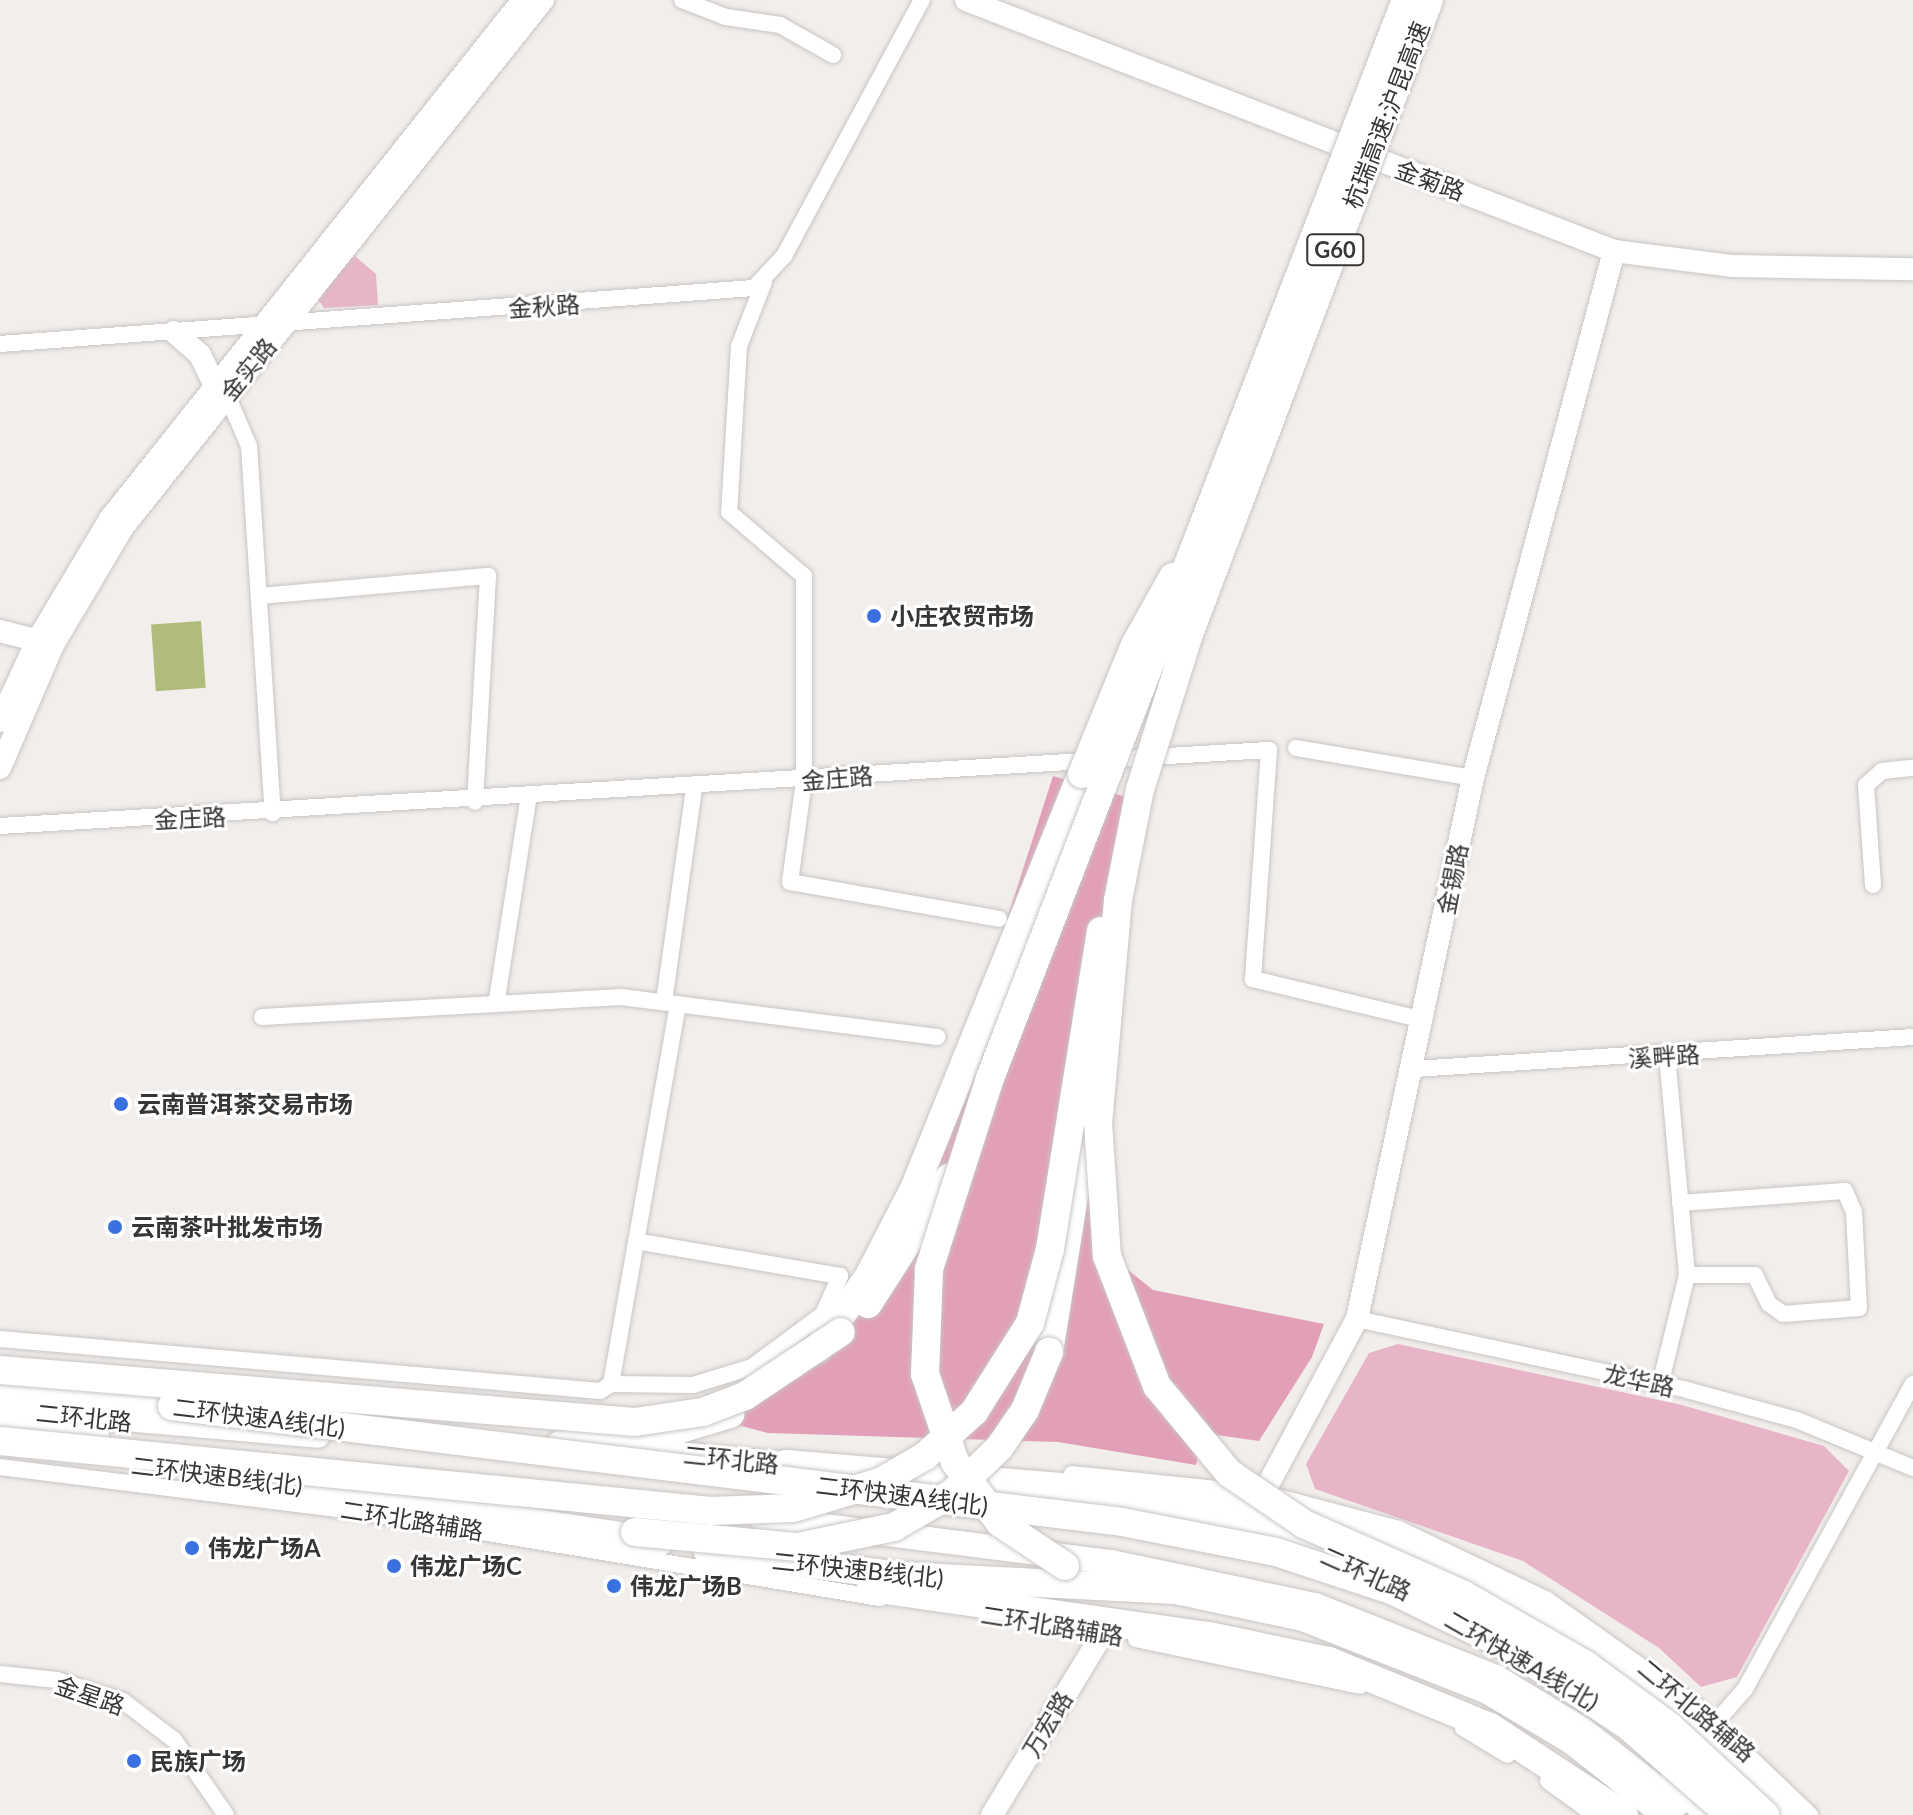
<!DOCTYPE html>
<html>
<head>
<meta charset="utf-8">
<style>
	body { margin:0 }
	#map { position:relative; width:1913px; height:1815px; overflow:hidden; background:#f2eeec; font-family:Lato,"Noto Sans SC",sans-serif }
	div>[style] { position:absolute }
	.green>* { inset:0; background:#e7b5c7 }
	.forest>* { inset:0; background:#e29fb8 }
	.water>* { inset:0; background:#afbc7c; transform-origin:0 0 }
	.roads { filter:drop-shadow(0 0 2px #c9c5c3) drop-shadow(0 0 2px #c9c5c3) }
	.street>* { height:16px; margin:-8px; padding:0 8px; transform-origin:8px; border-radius:8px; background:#fff }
	.secondary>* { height:22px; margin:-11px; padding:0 11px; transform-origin:11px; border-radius:11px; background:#fff }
	.primary>* { height:24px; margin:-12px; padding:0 12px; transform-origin:12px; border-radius:12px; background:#fff }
	.highway>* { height:28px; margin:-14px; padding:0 14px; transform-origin:14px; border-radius:14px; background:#fff }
	.bridges { filter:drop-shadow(0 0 2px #c9c5c3) drop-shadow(0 0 2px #c9c5c3) }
	.highway-bridge>* { height:28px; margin:-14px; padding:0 14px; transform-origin:14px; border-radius:14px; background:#fff }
	.dots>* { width:22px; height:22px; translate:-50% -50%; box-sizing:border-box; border:4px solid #fff; border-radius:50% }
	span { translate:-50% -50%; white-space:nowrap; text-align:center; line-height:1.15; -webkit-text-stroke:6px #fff; paint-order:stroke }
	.shield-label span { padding:2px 6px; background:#fff; border:2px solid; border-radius:6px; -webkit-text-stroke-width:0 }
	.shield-label { font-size:22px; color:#383635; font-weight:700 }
	.street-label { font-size:24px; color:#383635 }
	.poi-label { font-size:24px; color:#383635; font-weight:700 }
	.left { translate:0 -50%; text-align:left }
</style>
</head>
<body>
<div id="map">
	<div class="green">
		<div style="clip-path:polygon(350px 252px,376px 274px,378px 305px,324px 308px,314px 294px)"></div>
		<div style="clip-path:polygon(1398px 1344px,1682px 1405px,1824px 1446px,1849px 1471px,1737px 1677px,1701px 1687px,1659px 1648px,1523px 1561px,1315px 1489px,1306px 1464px,1369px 1353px)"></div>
	</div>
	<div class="forest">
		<div style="clip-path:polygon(1053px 776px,1141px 801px,1107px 1180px,1118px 1262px,1153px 1290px,1324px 1324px,1312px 1357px,1259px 1441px,1203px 1433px,1196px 1465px,1058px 1442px,768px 1433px,712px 1418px,790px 1359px,859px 1290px,923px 1181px)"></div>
	</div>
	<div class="water">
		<div style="left:201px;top:621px;width:67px;height:50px;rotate:86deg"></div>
	</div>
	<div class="roads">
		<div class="street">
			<div style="left:682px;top:0;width:47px;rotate:21.1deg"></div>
			<div style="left:726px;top:17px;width:55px;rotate:8.4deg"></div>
			<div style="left:780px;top:25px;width:61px;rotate:29.5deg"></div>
			<div style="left:764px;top:282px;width:69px;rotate:111.3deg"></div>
			<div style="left:739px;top:346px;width:166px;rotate:93.4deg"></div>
			<div style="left:729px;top:512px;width:99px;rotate:40.5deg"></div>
			<div style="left:804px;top:576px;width:205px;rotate:90deg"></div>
			<div style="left:804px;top:781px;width:102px;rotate:97.9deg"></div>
			<div style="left:790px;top:882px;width:212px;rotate:10deg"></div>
			<div style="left:0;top:344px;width:756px;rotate:-4.25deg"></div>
			<div style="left:754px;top:288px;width:44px;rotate:-46.8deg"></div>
			<div style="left:784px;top:256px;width:291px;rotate:-61.7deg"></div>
			<div style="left:227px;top:395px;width:56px;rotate:66.7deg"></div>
			<div style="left:249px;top:446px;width:368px;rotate:86.3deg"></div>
			<div style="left:259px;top:596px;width:230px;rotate:-5deg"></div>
			<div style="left:488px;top:576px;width:226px;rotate:93.3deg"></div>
			<div style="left:1296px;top:748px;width:180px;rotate:9.6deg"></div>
			<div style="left:0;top:826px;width:1271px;rotate:-3.43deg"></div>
			<div style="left:1269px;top:750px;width:230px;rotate:94deg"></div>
			<div style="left:1253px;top:979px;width:176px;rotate:13.5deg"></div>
			<div style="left:1873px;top:885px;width:100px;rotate:-94deg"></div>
			<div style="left:1866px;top:785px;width:21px;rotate:-41deg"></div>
			<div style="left:1882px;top:771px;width:31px;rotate:-6deg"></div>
			<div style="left:497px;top:999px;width:201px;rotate:-81.1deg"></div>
			<div style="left:664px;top:1002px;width:215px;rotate:-82deg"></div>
			<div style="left:262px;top:1017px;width:360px;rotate:-3.2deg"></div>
			<div style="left:621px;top:997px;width:319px;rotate:7.2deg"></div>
			<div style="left:1414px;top:1069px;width:500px;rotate:-3.67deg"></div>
			<div style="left:1680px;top:1203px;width:165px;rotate:-4.2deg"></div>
			<div style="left:1845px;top:1191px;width:23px;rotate:67deg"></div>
			<div style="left:1854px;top:1212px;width:96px;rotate:87deg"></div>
			<div style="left:1859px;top:1308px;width:76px;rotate:175.5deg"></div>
			<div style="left:1783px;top:1314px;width:17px;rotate:-144deg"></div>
			<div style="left:1769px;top:1304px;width:32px;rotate:-116deg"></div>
			<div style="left:1755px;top:1275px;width:68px;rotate:180deg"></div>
			<div style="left:1357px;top:1319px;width:338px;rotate:12.1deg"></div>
			<div style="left:1687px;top:1390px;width:114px;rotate:15.3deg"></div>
			<div style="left:1797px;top:1420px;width:126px;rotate:22.5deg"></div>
			<div style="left:0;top:1339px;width:602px;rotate:4.95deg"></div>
			<div style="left:600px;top:1391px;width:13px;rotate:-32deg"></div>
			<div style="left:611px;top:1384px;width:386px;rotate:-80deg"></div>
			<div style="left:611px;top:1384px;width:82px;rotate:0.7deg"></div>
			<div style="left:693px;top:1385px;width:62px;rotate:-17deg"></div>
			<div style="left:752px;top:1367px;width:89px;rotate:-36.7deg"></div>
			<div style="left:823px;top:1314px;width:42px;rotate:-65.9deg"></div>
			<div style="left:840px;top:1276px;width:207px;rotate:-170.3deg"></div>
			<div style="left:1660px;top:1385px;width:113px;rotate:-76.2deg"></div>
			<div style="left:1687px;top:1275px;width:220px;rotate:-95.2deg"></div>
			<div style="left:0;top:1467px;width:364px;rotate:7.1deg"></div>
			<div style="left:361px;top:1512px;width:526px;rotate:9.41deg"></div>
			<div style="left:1072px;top:1474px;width:176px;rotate:5.9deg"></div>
			<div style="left:1274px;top:1496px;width:129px;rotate:14.8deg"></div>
			<div style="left:1399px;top:1529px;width:164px;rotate:25.6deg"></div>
			<div style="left:1547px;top:1600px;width:180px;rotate:35.3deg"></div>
			<div style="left:1694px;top:1704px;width:161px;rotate:43.7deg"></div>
			<div style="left:1136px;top:1639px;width:229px;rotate:11.8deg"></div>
			<div style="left:0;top:1674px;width:57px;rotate:6deg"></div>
			<div style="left:57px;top:1680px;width:69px;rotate:17.7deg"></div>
			<div style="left:123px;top:1701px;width:64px;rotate:37.4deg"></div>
			<div style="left:174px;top:1740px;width:91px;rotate:55.3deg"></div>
			<div style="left:1716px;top:1722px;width:44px;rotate:-48.7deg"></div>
			<div style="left:1745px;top:1689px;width:348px;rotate:-61.2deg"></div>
			<div style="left:1463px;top:1728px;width:52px;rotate:31deg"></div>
			<div style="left:1548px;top:1781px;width:58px;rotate:35.9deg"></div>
		</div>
		<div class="secondary">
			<div style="left:966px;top:0;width:695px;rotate:21.17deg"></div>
			<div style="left:1614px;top:251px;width:120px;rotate:7.2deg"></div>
			<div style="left:1733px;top:266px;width:180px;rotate:1deg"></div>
			<div style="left:174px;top:332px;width:35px;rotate:41deg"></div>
			<div style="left:200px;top:355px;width:32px;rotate:64deg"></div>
			<div style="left:0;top:631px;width:53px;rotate:14.3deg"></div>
			<div style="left:0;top:721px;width:88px;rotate:-65.2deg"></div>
			<div style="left:37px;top:641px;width:142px;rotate:-59.1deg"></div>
			<div style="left:110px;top:519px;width:663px;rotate:-51.49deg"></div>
			<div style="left:0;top:768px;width:134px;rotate:-66.7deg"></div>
			<div style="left:53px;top:645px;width:137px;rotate:-59.3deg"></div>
			<div style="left:123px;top:527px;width:674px;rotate:-51.45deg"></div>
			<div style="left:1263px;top:1494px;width:199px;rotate:-61.8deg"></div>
			<div style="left:1357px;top:1319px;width:553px;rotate:-77.9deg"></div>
			<div style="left:1473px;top:778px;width:546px;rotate:-75.02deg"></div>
			<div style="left:992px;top:1815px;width:213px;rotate:-58.6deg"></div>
		</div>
		<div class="primary">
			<div style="left:0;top:1408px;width:319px;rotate:5deg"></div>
			<div style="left:0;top:1425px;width:98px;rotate:7.1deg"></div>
			<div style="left:655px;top:1452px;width:151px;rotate:5.3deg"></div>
			<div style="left:1084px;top:1501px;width:169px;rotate:10.2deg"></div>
			<div style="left:1250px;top:1531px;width:95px;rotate:17.9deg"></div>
			<div style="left:761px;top:1518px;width:353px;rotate:7.2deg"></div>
			<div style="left:1111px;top:1562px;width:208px;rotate:11.9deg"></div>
			<div style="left:1315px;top:1605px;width:195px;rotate:21.7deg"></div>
			<div style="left:1496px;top:1677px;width:99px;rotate:31deg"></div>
			<div style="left:1581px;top:1728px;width:123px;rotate:38.1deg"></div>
			<div style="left:1671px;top:1781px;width:50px;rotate:43.4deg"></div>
		</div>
		<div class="highway">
			<div style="left:868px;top:1304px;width:150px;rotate:-57.3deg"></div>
			<div style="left:817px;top:1349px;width:90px;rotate:-54.5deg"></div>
			<div style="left:869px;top:1276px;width:98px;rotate:-62.7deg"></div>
			<div style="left:914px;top:1189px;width:448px;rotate:-68deg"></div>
			<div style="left:1049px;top:1352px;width:259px;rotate:-80.9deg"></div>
			<div style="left:0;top:1385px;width:173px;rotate:7deg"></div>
			<div style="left:560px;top:1445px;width:90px;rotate:-4.4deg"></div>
			<div style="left:650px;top:1438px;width:84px;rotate:-16.7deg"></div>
			<div style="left:786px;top:1464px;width:410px;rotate:4.8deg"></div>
			<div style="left:1195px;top:1498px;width:172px;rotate:12.1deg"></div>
			<div style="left:1363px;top:1534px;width:117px;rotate:22.6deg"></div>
			<div style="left:1471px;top:1579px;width:143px;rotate:30.1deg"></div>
			<div style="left:1595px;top:1651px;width:105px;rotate:36.1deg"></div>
			<div style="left:1680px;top:1713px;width:151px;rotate:42.3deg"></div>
			<div style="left:241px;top:1478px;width:423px;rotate:8.7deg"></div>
			<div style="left:707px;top:1550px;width:195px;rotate:7.7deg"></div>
			<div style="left:900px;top:1576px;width:276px;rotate:2.9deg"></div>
			<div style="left:1176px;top:1590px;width:130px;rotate:12deg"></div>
			<div style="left:1303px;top:1617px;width:199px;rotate:21.5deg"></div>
			<div style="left:1488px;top:1690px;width:98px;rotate:30.8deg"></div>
			<div style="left:1572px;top:1740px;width:121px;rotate:38.3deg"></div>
			<div style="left:871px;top:1588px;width:341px;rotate:8.1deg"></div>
			<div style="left:1209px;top:1636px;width:123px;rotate:11.8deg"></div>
			<div style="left:1329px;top:1661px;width:174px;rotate:22.3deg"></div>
			<div style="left:1490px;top:1727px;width:160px;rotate:33.3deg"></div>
		</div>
	</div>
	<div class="bridges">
		<div class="highway-bridge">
			<div style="left:1429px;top:0;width:678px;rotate:110.73deg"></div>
			<div style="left:1189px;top:634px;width:163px;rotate:107.5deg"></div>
			<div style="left:1140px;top:789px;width:113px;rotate:101.2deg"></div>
			<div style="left:1118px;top:900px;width:223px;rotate:95.1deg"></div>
			<div style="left:1098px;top:1122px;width:134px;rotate:86.2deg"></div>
			<div style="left:1107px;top:1256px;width:139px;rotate:69deg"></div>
			<div style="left:1157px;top:1386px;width:113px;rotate:50.4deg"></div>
			<div style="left:1229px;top:1473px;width:91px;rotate:34.2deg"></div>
			<div style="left:1304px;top:1524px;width:175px;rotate:23.9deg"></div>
			<div style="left:1464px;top:1595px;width:141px;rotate:29.8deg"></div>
			<div style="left:1586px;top:1665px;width:103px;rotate:36.3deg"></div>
			<div style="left:1669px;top:1726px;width:131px;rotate:42.8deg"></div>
			<div style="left:1082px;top:774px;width:139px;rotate:-67.7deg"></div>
			<div style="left:1135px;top:645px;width:78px;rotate:-60.8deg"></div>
			<div style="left:0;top:1370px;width:637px;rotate:4.68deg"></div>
			<div style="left:635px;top:1422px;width:69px;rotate:-8.4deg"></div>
			<div style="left:703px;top:1412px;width:45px;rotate:-20.9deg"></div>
			<div style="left:745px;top:1396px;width:115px;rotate:-33.7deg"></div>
			<div style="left:172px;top:1406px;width:957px;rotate:6.96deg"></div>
			<div style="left:1122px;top:1522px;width:157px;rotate:11deg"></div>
			<div style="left:1276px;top:1552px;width:124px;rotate:18.3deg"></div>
			<div style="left:1394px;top:1591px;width:131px;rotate:26.2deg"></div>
			<div style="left:1512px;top:1649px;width:138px;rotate:33.5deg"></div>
			<div style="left:1627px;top:1725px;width:137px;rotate:41.1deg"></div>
			<div style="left:0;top:1441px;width:714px;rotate:5.62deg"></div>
			<div style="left:711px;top:1511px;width:82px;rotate:-2.1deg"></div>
			<div style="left:793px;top:1508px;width:91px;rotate:-16.6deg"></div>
			<div style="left:880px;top:1482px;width:52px;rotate:-30deg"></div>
			<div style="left:925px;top:1456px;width:66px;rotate:-41.9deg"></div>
			<div style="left:974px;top:1412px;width:105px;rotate:-57.8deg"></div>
			<div style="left:1030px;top:1323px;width:77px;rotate:-74.9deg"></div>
			<div style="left:1050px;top:1249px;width:322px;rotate:-80.9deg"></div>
			<div style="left:635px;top:1532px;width:164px;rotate:5.3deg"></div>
			<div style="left:798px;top:1547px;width:98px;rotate:-11.8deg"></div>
			<div style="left:894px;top:1527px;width:66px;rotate:-30.1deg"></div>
			<div style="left:951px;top:1494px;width:66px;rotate:-43.8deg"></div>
			<div style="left:999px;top:1448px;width:46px;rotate:-55.6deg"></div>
			<div style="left:1025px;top:1410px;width:63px;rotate:-67.5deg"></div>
			<div style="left:1065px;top:1566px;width:78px;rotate:-146.5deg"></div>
			<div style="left:1000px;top:1523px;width:76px;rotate:-126.4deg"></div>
			<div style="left:955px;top:1462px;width:93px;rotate:-108.8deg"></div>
			<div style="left:925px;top:1374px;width:105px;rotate:-87.8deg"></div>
			<div style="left:929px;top:1269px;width:201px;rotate:-72.3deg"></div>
			<div style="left:990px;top:1078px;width:1155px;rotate:-68.9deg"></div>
		</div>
	</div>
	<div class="dots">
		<div style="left:874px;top:616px;background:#3b70e0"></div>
		<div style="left:121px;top:1104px;background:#3b70e0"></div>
		<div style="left:115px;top:1227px;background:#3b70e0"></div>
		<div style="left:192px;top:1548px;background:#3b70e0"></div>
		<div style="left:394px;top:1566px;background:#3b70e0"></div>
		<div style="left:614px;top:1586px;background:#3b70e0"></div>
		<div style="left:134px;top:1761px;background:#3b70e0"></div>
	</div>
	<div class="shield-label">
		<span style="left:1335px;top:250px">G60</span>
	</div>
	<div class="street-label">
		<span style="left:1386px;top:115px;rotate:-69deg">杭瑞高速;沪昆高速</span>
		<span style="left:1430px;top:180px;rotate:20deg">金菊路</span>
		<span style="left:544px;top:306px;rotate:-4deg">金秋路</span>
		<span style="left:248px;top:369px;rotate:-51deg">金实路</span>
		<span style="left:837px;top:778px;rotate:-5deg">金庄路</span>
		<span style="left:190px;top:818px;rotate:-3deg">金庄路</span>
		<span style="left:1452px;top:879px;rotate:-79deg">金锡路</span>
		<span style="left:1664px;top:1056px;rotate:-4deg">溪畔路</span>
		<span style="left:1639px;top:1380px;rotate:12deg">龙华路</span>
		<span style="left:84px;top:1417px;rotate:6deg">二环北路</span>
		<span style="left:259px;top:1417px;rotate:7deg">二环快速A线(北)</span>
		<span style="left:731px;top:1459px;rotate:6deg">二环北路</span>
		<span style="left:217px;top:1475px;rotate:7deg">二环快速B线(北)</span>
		<span style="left:902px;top:1495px;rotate:7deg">二环快速A线(北)</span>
		<span style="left:412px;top:1520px;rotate:9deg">二环北路辅路</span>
		<span style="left:858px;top:1569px;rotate:6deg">二环快速B线(北)</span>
		<span style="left:1366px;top:1573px;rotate:24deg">二环北路</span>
		<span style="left:1052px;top:1625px;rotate:9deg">二环北路辅路</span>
		<span style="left:1522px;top:1660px;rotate:30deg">二环快速A线(北)</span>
		<span style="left:90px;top:1695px;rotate:19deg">金星路</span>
		<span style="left:1697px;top:1710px;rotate:40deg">二环北路辅路</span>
		<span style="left:1047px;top:1724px;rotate:-59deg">万宏路</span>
	</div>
	<div class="poi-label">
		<span class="left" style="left:890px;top:616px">小庄农贸市场</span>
		<span class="left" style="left:137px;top:1104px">云南普洱茶交易市场</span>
		<span class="left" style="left:131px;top:1227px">云南茶叶批发市场</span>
		<span class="left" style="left:208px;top:1548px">伟龙广场A</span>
		<span class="left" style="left:410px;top:1566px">伟龙广场C</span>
		<span class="left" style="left:630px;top:1586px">伟龙广场B</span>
		<span class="left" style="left:150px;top:1761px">民族广场</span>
	</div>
</div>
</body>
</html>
